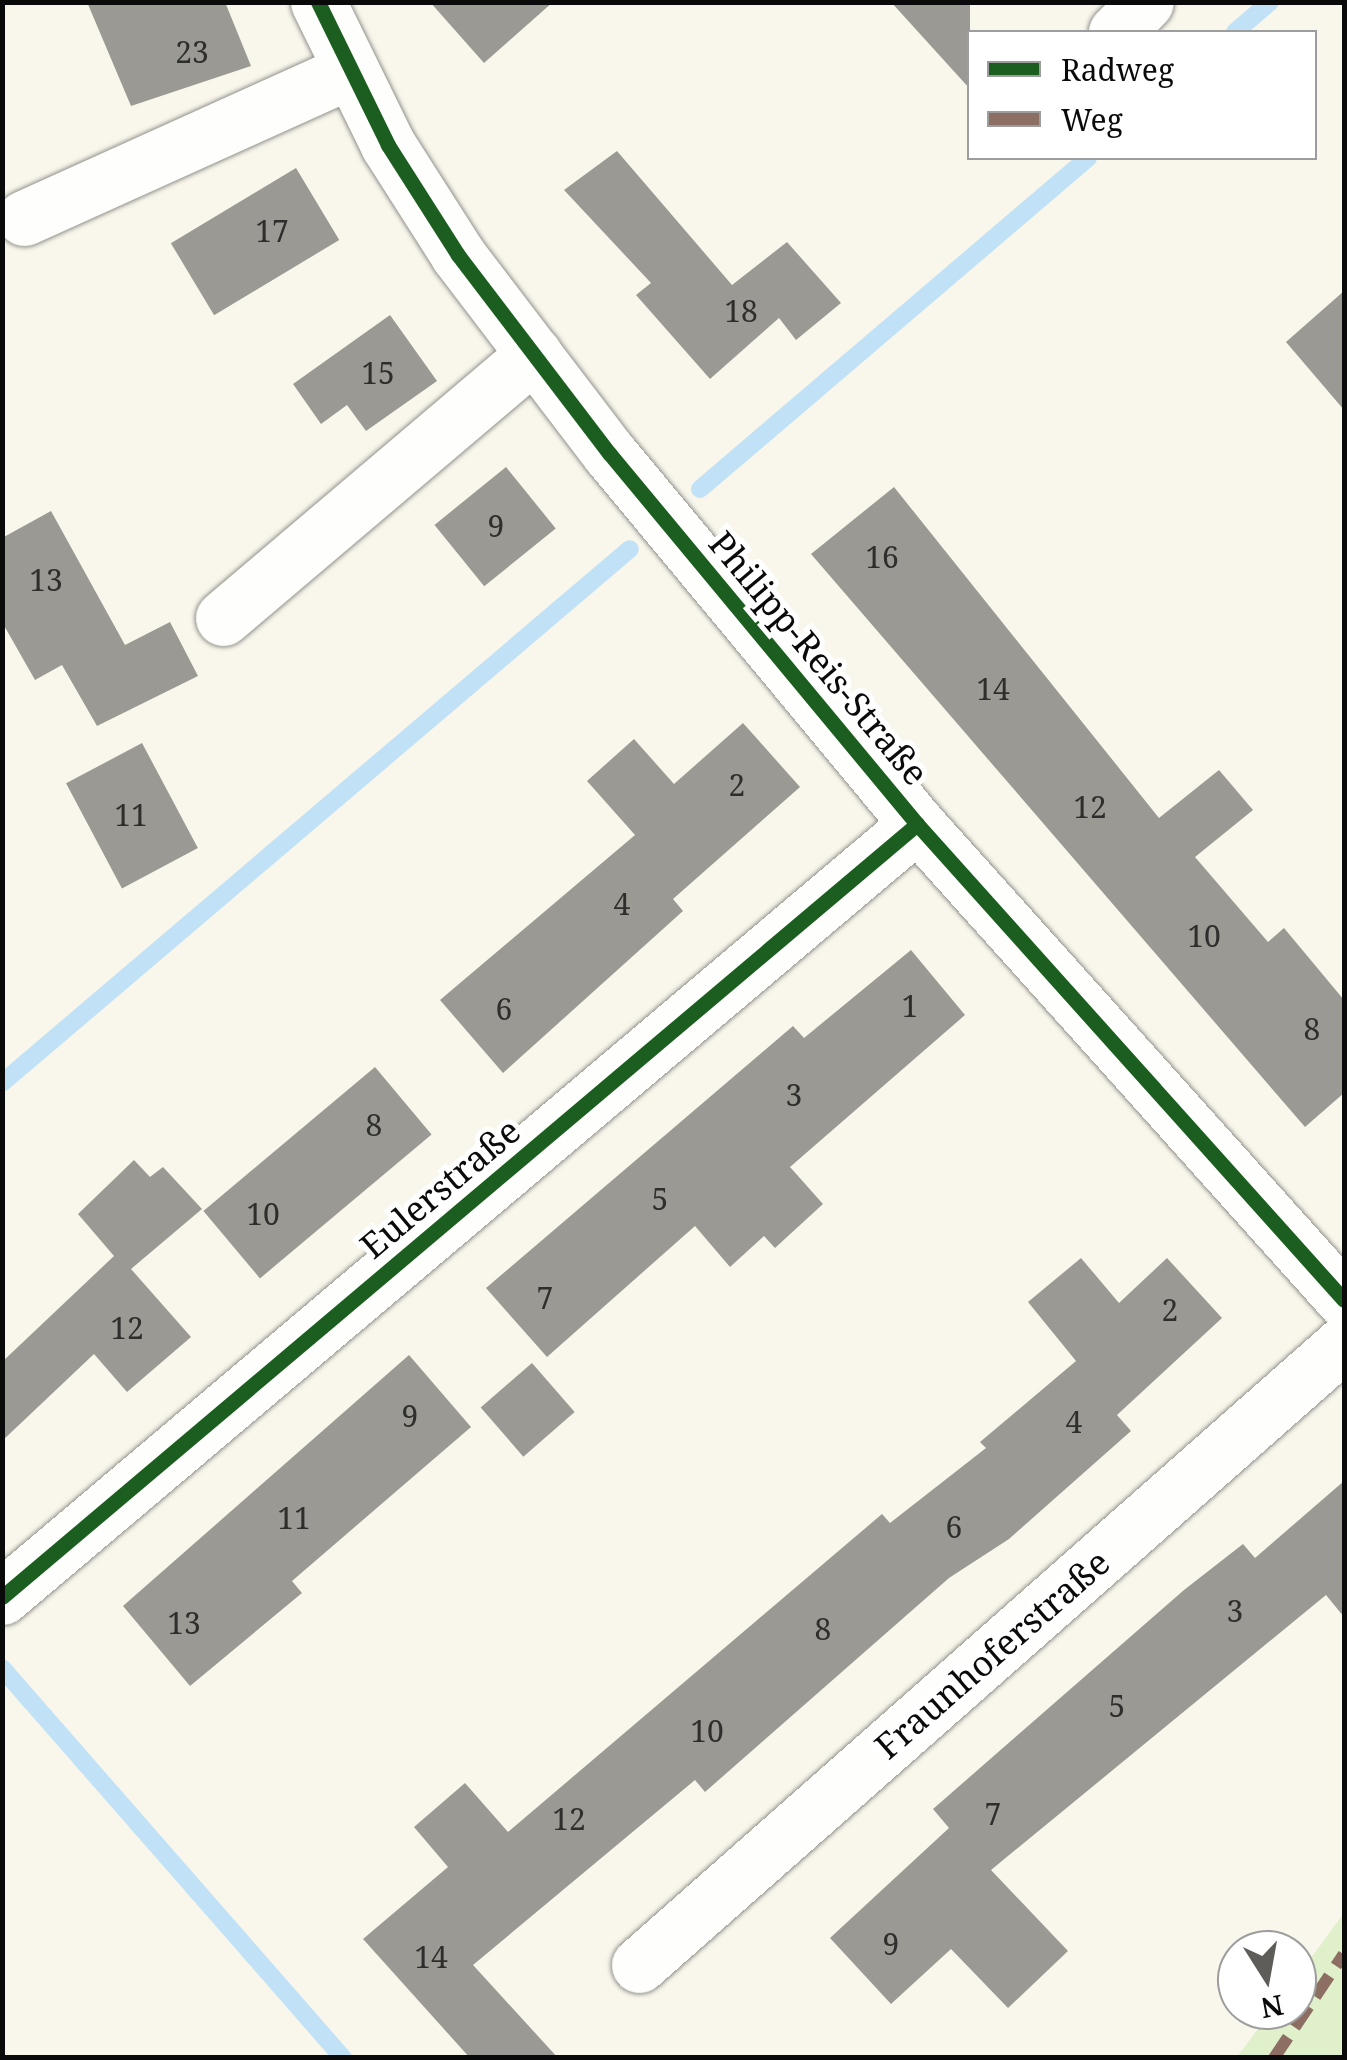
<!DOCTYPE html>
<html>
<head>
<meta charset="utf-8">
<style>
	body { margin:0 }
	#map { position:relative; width:1347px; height:2060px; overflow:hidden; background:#f9f7ec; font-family:"Noto Serif",serif }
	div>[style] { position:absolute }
	.green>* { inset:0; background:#e0f0ca }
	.stream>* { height:18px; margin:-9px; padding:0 9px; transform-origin:9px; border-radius:9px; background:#c0e1f6 }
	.building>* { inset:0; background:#9b9993; transform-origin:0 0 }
	.roads { filter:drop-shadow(0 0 2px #92918c) drop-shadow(0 0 2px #92918c) }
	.minor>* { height:55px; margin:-27.5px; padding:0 27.5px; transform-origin:27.5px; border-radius:27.5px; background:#fefefc }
	.quiet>* { height:12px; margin-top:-6px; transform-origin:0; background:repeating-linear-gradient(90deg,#8d6e63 0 25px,transparent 0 37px) }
	.cycleway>* { height:15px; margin:-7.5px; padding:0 7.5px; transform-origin:7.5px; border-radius:7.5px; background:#1b5e20 }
	span { translate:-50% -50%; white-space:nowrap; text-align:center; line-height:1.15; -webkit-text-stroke:10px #fff; paint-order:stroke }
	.number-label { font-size:30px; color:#2e2e2c }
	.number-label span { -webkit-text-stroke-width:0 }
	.street-label { font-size:35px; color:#0a0a0a }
	.frame { position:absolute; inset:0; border:5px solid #0a0a0a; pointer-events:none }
	.legend { position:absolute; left:967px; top:30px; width:350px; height:130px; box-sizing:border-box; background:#fff; border:2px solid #9d9d9d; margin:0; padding:12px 18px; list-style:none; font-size:30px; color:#0a0a0a }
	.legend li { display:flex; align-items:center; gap:20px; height:50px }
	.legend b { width:50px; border:2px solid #9d9d9d }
	.north { position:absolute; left:1217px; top:1930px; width:100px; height:100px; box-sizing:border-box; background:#fff; border:2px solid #9d9d9d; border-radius:50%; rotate:169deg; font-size:28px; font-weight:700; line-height:40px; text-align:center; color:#0a0a0a }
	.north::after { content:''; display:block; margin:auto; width:35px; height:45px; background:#5e5d59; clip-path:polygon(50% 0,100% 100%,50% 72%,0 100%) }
</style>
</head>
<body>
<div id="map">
	<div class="green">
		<div style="clip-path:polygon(1344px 1913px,1344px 2057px,1237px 2057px,1272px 2010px,1297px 2010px,1297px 1977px)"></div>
	</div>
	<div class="stream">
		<div style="left:1235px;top:32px;width:46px;rotate:-40.6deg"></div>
		<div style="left:700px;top:489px;width:510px;rotate:-40.47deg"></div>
		<div style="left:2px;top:1083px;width:824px;rotate:-40.38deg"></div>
		<div style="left:2px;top:1668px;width:518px;rotate:48.83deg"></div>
	</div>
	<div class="building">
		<div style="clip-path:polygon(87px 2px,225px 2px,251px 66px,131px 106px)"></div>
		<div style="clip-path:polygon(430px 2px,553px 2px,484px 63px)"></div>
		<div style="clip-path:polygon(891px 2px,970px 2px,970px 89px)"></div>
		<div style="clip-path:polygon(617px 151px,732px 285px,787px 242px,841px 303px,796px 340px,779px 318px,710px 379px,636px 295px,651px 283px,564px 190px)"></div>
		<div style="left:296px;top:168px;width:84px;height:146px;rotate:59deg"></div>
		<div style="clip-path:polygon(1344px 291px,1344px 410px,1286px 342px)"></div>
		<div style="clip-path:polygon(390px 315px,437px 381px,366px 431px,347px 405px,321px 424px,293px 384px)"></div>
		<div style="left:506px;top:467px;width:79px;height:92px;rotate:51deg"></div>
		<div style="clip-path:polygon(894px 487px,1159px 818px,1219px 770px,1253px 810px,1195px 857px,1268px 942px,1284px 928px,1344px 1000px,1344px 1093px,1305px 1127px,811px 554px)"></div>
		<div style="clip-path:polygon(51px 511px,125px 645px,170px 622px,198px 676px,97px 726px,62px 665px,35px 680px,2px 622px,2px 538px)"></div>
		<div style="clip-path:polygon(743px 723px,800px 787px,673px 899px,683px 911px,503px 1073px,440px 1000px,635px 835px,587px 781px,634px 739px,674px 784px)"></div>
		<div style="left:142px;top:743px;width:119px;height:86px;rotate:62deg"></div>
		<div style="clip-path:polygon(911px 950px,965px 1015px,790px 1167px,823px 1204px,775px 1248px,764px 1236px,730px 1267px,695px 1226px,547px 1357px,486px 1288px,793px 1026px,804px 1038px)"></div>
		<div style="left:375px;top:1067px;width:88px;height:224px;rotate:50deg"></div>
		<div style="clip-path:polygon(134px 1160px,150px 1177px,163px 1167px,202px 1209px,131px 1269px,191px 1337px,127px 1392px,94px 1354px,2px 1441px,2px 1362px,114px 1256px,78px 1214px)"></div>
		<div style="clip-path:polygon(1081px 1258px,1119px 1303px,1167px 1258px,1222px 1318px,1117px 1415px,1131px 1431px,1009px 1539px,949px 1578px,705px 1792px,695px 1780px,473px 1965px,558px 2058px,470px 2058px,363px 1939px,448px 1867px,414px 1827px,465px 1783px,508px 1832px,882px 1514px,890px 1523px,986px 1448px,980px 1442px,1076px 1361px,1028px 1302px)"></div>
		<div style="clip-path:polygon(409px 1355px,471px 1427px,292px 1581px,302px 1593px,190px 1686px,123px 1606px)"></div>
		<div style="left:532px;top:1363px;width:65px;height:68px;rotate:49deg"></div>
		<div style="clip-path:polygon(1344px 1481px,1344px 1617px,1326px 1595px,991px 1870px,1068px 1951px,1008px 2008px,951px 1949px,891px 2004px,830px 1938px,949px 1828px,933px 1809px,1184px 1590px,1243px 1544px,1255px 1558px)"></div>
	</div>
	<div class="roads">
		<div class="minor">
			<div style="left:318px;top:2px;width:159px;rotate:63.9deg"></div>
			<div style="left:388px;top:145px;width:130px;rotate:57.5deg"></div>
			<div style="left:458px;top:255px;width:249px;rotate:52.7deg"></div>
			<div style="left:609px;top:453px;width:482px;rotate:50.3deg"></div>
			<div style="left:917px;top:824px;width:639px;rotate:48.11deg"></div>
			<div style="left:1116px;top:32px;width:42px;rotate:-45deg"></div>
			<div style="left:24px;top:218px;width:358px;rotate:-24.3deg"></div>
			<div style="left:223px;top:618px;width:408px;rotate:-40.3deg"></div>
			<div style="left:2px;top:1597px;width:1198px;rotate:-40.19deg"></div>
			<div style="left:639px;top:1965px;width:940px;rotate:-41.42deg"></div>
		</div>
	</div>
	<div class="quiet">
		<div style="left:1274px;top:2058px;width:125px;rotate:-56.1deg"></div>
	</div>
	<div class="cycleway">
		<div style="left:318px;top:2px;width:159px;rotate:63.9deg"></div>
		<div style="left:388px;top:145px;width:130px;rotate:57.5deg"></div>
		<div style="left:458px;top:255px;width:249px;rotate:52.7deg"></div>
		<div style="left:609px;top:453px;width:482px;rotate:50.3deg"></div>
		<div style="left:917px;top:824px;width:639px;rotate:48.11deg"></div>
		<div style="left:2px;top:1597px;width:1198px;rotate:-40.19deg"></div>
	</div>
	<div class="number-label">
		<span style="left:192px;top:52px">23</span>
		<span style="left:272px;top:231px">17</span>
		<span style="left:741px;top:311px">18</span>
		<span style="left:378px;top:373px">15</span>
		<span style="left:496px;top:526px">9</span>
		<span style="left:882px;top:557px">16</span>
		<span style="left:46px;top:580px">13</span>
		<span style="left:993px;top:689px">14</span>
		<span style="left:737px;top:785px">2</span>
		<span style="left:1090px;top:807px">12</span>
		<span style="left:131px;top:815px">11</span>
		<span style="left:622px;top:904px">4</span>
		<span style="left:1204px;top:936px">10</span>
		<span style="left:910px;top:1006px">1</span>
		<span style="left:504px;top:1009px">6</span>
		<span style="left:1312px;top:1029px">8</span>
		<span style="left:794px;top:1095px">3</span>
		<span style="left:374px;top:1125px">8</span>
		<span style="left:660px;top:1199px">5</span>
		<span style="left:263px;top:1214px">10</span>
		<span style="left:545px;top:1298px">7</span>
		<span style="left:1170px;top:1310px">2</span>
		<span style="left:127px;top:1328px">12</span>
		<span style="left:410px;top:1416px">9</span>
		<span style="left:1074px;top:1422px">4</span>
		<span style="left:294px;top:1518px">11</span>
		<span style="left:954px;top:1527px">6</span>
		<span style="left:1235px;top:1611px">3</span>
		<span style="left:184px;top:1623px">13</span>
		<span style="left:823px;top:1629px">8</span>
		<span style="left:1117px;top:1706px">5</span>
		<span style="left:707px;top:1731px">10</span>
		<span style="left:993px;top:1814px">7</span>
		<span style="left:569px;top:1819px">12</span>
		<span style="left:891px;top:1944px">9</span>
		<span style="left:431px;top:1957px">14</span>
	</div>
	<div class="street-label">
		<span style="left:819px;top:658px;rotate:50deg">Philipp-Reis-Straße</span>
		<span style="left:440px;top:1188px;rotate:-40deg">Eulerstraße</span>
		<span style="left:992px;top:1654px;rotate:-41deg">Fraunhoferstraße</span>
	</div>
	<div class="frame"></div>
	<ul class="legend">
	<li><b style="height:12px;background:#1b5e20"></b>Radweg</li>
	<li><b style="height:12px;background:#8d6e63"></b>Weg</li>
	</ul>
	<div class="north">N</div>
</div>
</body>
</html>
